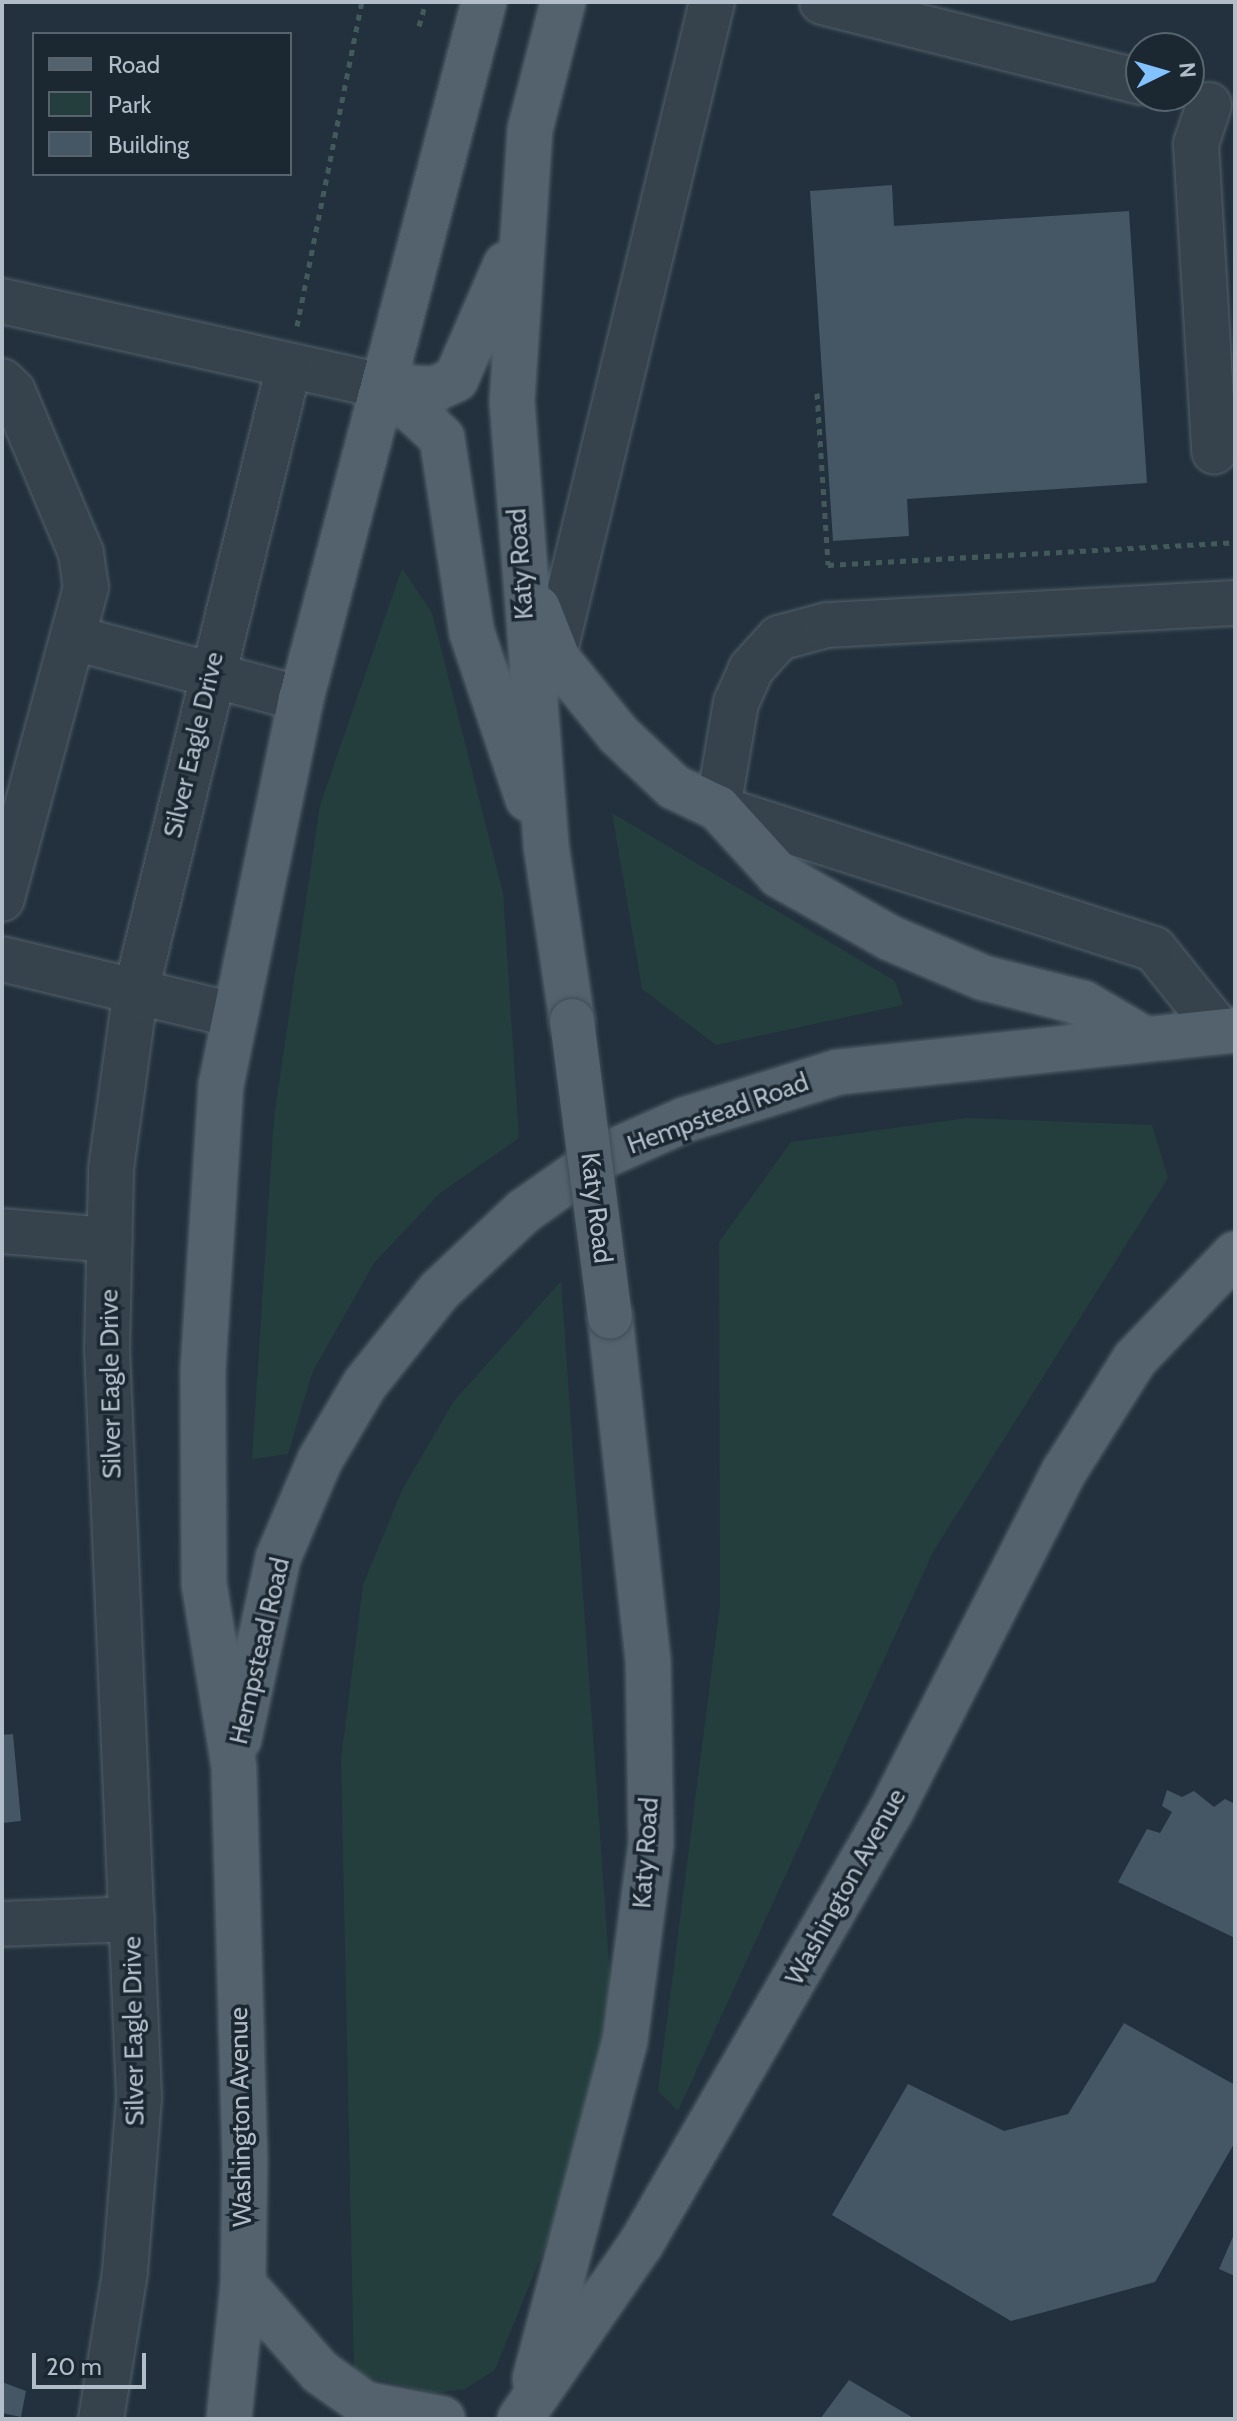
<!DOCTYPE html>
<html>
<head>
<meta charset="utf-8">
<style>
	body { margin:0 }
	#map { position:relative; width:1237px; height:2421px; overflow:hidden; background:#22313d; font-family:Cabin,sans-serif }
	div>[style] { position:absolute }
	.green>* { inset:0; background:#243e3e }
	.building>* { inset:0; background:#455764 }
	.path>* { height:5px; margin-top:-2.5px; transform-origin:0; background:repeating-linear-gradient(90deg,#425b5a 0 6px,transparent 0 12px) }
	.roads { filter:drop-shadow(0 0 2px #54616b) drop-shadow(0 0 2px #54616b) }
	.minor>* { height:44px; margin:-22px; padding:0 22px; transform-origin:22px; border-radius:22px; background:#36434d }
	.major>* { height:44px; margin:-22px; padding:0 22px; transform-origin:22px; border-radius:22px; background:#54626e }
	.bridges { filter:drop-shadow(0 0 2px #3f4c56) drop-shadow(0 0 2px #3f4c56) }
	.major-bridge>* { height:44px; margin:-22px; padding:0 22px; transform-origin:22px; border-radius:22px; background:#54626e }
	span { translate:-50% -50%; white-space:nowrap; text-align:center; line-height:1.15; -webkit-text-stroke:7px #1b2832; paint-order:stroke }
	.street-label { font-size:26px; color:#b1bec9 }
	.frame { position:absolute; inset:0; border:4px solid #b1bec9; pointer-events:none }
	.legend { position:absolute; left:32px; top:32px; width:260px; height:144px; box-sizing:border-box; background:#1b2832; border:2px solid #57646e; margin:0; padding:10px 14px; list-style:none; font-size:24px; color:#b1bec9 }
	.legend li { display:flex; align-items:center; gap:16px; height:40px }
	.legend b { width:40px; border:2px solid #57646e }
	.north { position:absolute; left:1125px; top:32px; width:80px; height:80px; box-sizing:border-box; background:#1b2832; border:2px solid #57646e; border-radius:50%; rotate:85deg; font-size:22px; font-weight:700; line-height:32px; text-align:center; color:#b1bec9 }
	.north::after { content:''; display:block; margin:auto; width:28px; height:36px; background:#82c2fe; clip-path:polygon(50% 0,100% 100%,50% 72%,0 100%) }
	.scale { position:absolute; left:32px; top:2353px; width:114px; height:36px; box-sizing:border-box; border:4px solid #b1bec9; border-top:0; padding-left:10px; font-size:24px; line-height:28px; white-space:nowrap; color:#b1bec9; -webkit-text-stroke:6px #1b2832; paint-order:stroke }
</style>
</head>
<body>
<div id="map">
	<div class="green">
		<div style="clip-path:polygon(402px 568px,432px 613px,503px 893px,519px 1138px,440px 1193px,374px 1263px,312px 1373px,288px 1454px,252px 1459px,274px 1117px,320px 805px)"></div>
		<div style="clip-path:polygon(612px 813px,895px 981px,903px 1005px,716px 1045px,642px 989px)"></div>
		<div style="clip-path:polygon(967px 1118px,1152px 1125px,1168px 1178px,933px 1552px,678px 2111px,658px 2091px,720px 1605px,719px 1242px,791px 1142px)"></div>
		<div style="clip-path:polygon(561px 1281px,612px 2005px,555px 2222px,495px 2370px,465px 2389px,434px 2393px,354px 2374px,341px 1759px,363px 1585px,402px 1490px,454px 1401px)"></div>
	</div>
	<div class="building">
		<div style="clip-path:polygon(892px 185px,894px 226px,1129px 211px,1147px 483px,907px 499px,909px 536px,833px 541px,810px 191px)"></div>
		<div style="clip-path:polygon(13px 1734px,21px 1821px,2px 1823px,2px 1735px)"></div>
		<div style="clip-path:polygon(1167px 1790px,1182px 1797px,1194px 1791px,1214px 1807px,1225px 1799px,1235px 1804px,1235px 1938px,1118px 1882px,1147px 1829px,1160px 1833px,1172px 1812px,1162px 1806px)"></div>
		<div style="clip-path:polygon(1124px 2023px,1235px 2085px,1235px 2142px,1155px 2282px,1011px 2321px,832px 2215px,908px 2084px,1004px 2131px,1068px 2114px)"></div>
		<div style="clip-path:polygon(1235px 2232px,1235px 2276px,1219px 2269px)"></div>
		<div style="clip-path:polygon(849px 2380px,915px 2419px,820px 2419px)"></div>
		<div style="clip-path:polygon(2px 2382px,26px 2391px,21px 2417px,2px 2413px)"></div>
	</div>
	<div class="path">
		<div style="left:419px;top:26px;width:25px;rotate:-74deg"></div>
		<div style="left:297px;top:326px;width:330px;rotate:-78.7deg"></div>
		<div style="left:817px;top:393px;width:172px;rotate:86.3deg"></div>
		<div style="left:828px;top:565px;width:408px;rotate:-3.2deg"></div>
	</div>
	<div class="roads">
		<div class="minor">
			<div style="left:822px;top:2px;width:329px;rotate:14.1deg"></div>
			<div style="left:1209px;top:105px;width:41px;rotate:108.4deg"></div>
			<div style="left:1196px;top:144px;width:308px;rotate:86.6deg"></div>
			<div style="left:2px;top:301px;width:394px;rotate:12.6deg"></div>
			<div style="left:2px;top:381px;width:16px;rotate:45deg"></div>
			<div style="left:13px;top:392px;width:175px;rotate:67.1deg"></div>
			<div style="left:81px;top:553px;width:34px;rotate:82deg"></div>
			<div style="left:86px;top:587px;width:323px;rotate:105.1deg"></div>
			<div style="left:74px;top:638px;width:235px;rotate:15deg"></div>
			<div style="left:555px;top:650px;width:667px;rotate:-76.38deg"></div>
			<div style="left:2px;top:959px;width:239px;rotate:13.6deg"></div>
			<div style="left:1220px;top:1031px;width:105px;rotate:-128.8deg"></div>
			<div style="left:1154px;top:949px;width:458px;rotate:-162.1deg"></div>
			<div style="left:718px;top:808px;width:107px;rotate:-80.3deg"></div>
			<div style="left:736px;top:703px;width:37px;rotate:-66deg"></div>
			<div style="left:751px;top:669px;width:42px;rotate:-47.9deg"></div>
			<div style="left:779px;top:638px;width:50px;rotate:-15.2deg"></div>
			<div style="left:827px;top:625px;width:409px;rotate:-3.1deg"></div>
			<div style="left:2px;top:1231px;width:108px;rotate:4.8deg"></div>
			<div style="left:2px;top:1924px;width:130px;rotate:-2.2deg"></div>
			<div style="left:101px;top:2419px;width:149px;rotate:-80.7deg"></div>
			<div style="left:125px;top:2272px;width:176px;rotate:-85.4deg"></div>
			<div style="left:139px;top:2097px;width:748px;rotate:-92.45deg"></div>
			<div style="left:107px;top:1350px;width:181px;rotate:-88.7deg"></div>
			<div style="left:111px;top:1169px;width:176px;rotate:-82.1deg"></div>
			<div style="left:135px;top:995px;width:648px;rotate:-76.24deg"></div>
		</div>
		<div class="major">
			<div style="left:563px;top:2px;width:132px;rotate:104.5deg"></div>
			<div style="left:530px;top:130px;width:272px;rotate:93.8deg"></div>
			<div style="left:512px;top:401px;width:445px;rotate:85.6deg"></div>
			<div style="left:546px;top:845px;width:178px;rotate:81.6deg"></div>
			<div style="left:387px;top:387px;width:75px;rotate:42.8deg"></div>
			<div style="left:442px;top:438px;width:197px;rotate:81.3deg"></div>
			<div style="left:472px;top:633px;width:175px;rotate:71.4deg"></div>
			<div style="left:387px;top:387px;width:48px;rotate:2.4deg"></div>
			<div style="left:435px;top:389px;width:23px;rotate:-25deg"></div>
			<div style="left:456px;top:379px;width:125px;rotate:-66.5deg"></div>
			<div style="left:538px;top:608px;width:57px;rotate:68.4deg"></div>
			<div style="left:559px;top:661px;width:95px;rotate:51deg"></div>
			<div style="left:619px;top:735px;width:76px;rotate:43.4deg"></div>
			<div style="left:674px;top:787px;width:49px;rotate:25.5deg"></div>
			<div style="left:718px;top:808px;width:91px;rotate:47.7deg"></div>
			<div style="left:779px;top:875px;width:128px;rotate:29.6deg"></div>
			<div style="left:890px;top:938px;width:102px;rotate:23.1deg"></div>
			<div style="left:984px;top:978px;width:102px;rotate:14.2deg"></div>
			<div style="left:1083px;top:1003px;width:67px;rotate:30.4deg"></div>
			<div style="left:239px;top:1739px;width:185px;rotate:-77.8deg"></div>
			<div style="left:278px;top:1558px;width:107px;rotate:-66.8deg"></div>
			<div style="left:320px;top:1460px;width:88px;rotate:-59.4deg"></div>
			<div style="left:365px;top:1384px;width:119px;rotate:-51.5deg"></div>
			<div style="left:439px;top:1291px;width:117px;rotate:-43.3deg"></div>
			<div style="left:524px;top:1211px;width:94px;rotate:-35deg"></div>
			<div style="left:601px;top:1157px;width:91px;rotate:-24deg"></div>
			<div style="left:684px;top:1120px;width:161px;rotate:-17.3deg"></div>
			<div style="left:838px;top:1072px;width:399px;rotate:-6deg"></div>
			<div style="left:243px;top:2284px;width:117px;rotate:48.8deg"></div>
			<div style="left:320px;top:2372px;width:55px;rotate:35.4deg"></div>
			<div style="left:365px;top:2404px;width:79px;rotate:10.9deg"></div>
			<div style="left:535px;top:2379px;width:350px;rotate:-75.1deg"></div>
			<div style="left:625px;top:2041px;width:199px;rotate:-82.5deg"></div>
			<div style="left:651px;top:1844px;width:184px;rotate:-90.9deg"></div>
			<div style="left:648px;top:1660px;width:345px;rotate:-96.3deg"></div>
			<div style="left:229px;top:2419px;width:136px;rotate:-84.1deg"></div>
			<div style="left:243px;top:2284px;width:122px;rotate:-89.1deg"></div>
			<div style="left:245px;top:2162px;width:395px;rotate:-91.6deg"></div>
			<div style="left:234px;top:1767px;width:186px;rotate:-99.3deg"></div>
			<div style="left:204px;top:1583px;width:214px;rotate:-90.3deg"></div>
			<div style="left:203px;top:1369px;width:285px;rotate:-86.4deg"></div>
			<div style="left:221px;top:1085px;width:394px;rotate:-78.3deg"></div>
			<div style="left:301px;top:699px;width:721px;rotate:-75.29deg"></div>
			<div style="left:520px;top:2419px;width:215px;rotate:-55.4deg"></div>
			<div style="left:642px;top:2242px;width:496px;rotate:-60deg"></div>
			<div style="left:890px;top:1813px;width:385px;rotate:-63deg"></div>
			<div style="left:1065px;top:1470px;width:131px;rotate:-57.8deg"></div>
			<div style="left:1135px;top:1359px;width:145px;rotate:-46.4deg"></div>
		</div>
	</div>
	<div class="bridges">
		<div class="major-bridge">
			<div style="left:572px;top:1021px;width:298px;rotate:82.7deg"></div>
		</div>
	</div>
	<div class="street-label">
		<span style="left:521px;top:564px;rotate:-94deg">Katy Road</span>
		<span style="left:194px;top:745px;rotate:-77deg">Silver Eagle Drive</span>
		<span style="left:718px;top:1114px;rotate:-20deg">Hempstead Road</span>
		<span style="left:596px;top:1208px;rotate:83deg">Katy Road</span>
		<span style="left:111px;top:1384px;rotate:-91deg">Silver Eagle Drive</span>
		<span style="left:260px;top:1651px;rotate:-77deg">Hempstead Road</span>
		<span style="left:646px;top:1853px;rotate:-86deg">Katy Road</span>
		<span style="left:846px;top:1887px;rotate:-61deg">Washington Avenue</span>
		<span style="left:134px;top:2031px;rotate:-91deg">Silver Eagle Drive</span>
		<span style="left:241px;top:2117px;rotate:-91deg">Washington Avenue</span>
	</div>
	<div class="frame"></div>
	<ul class="legend">
	<li><b style="height:10px;background:#54626e"></b>Road</li>
	<li><b style="height:22px;background:#243e3e"></b>Park</li>
	<li><b style="height:22px;background:#455764"></b>Building</li>
	</ul>
	<div class="north">N</div>
	<div class="scale">20 m</div>
</div>
</body>
</html>
